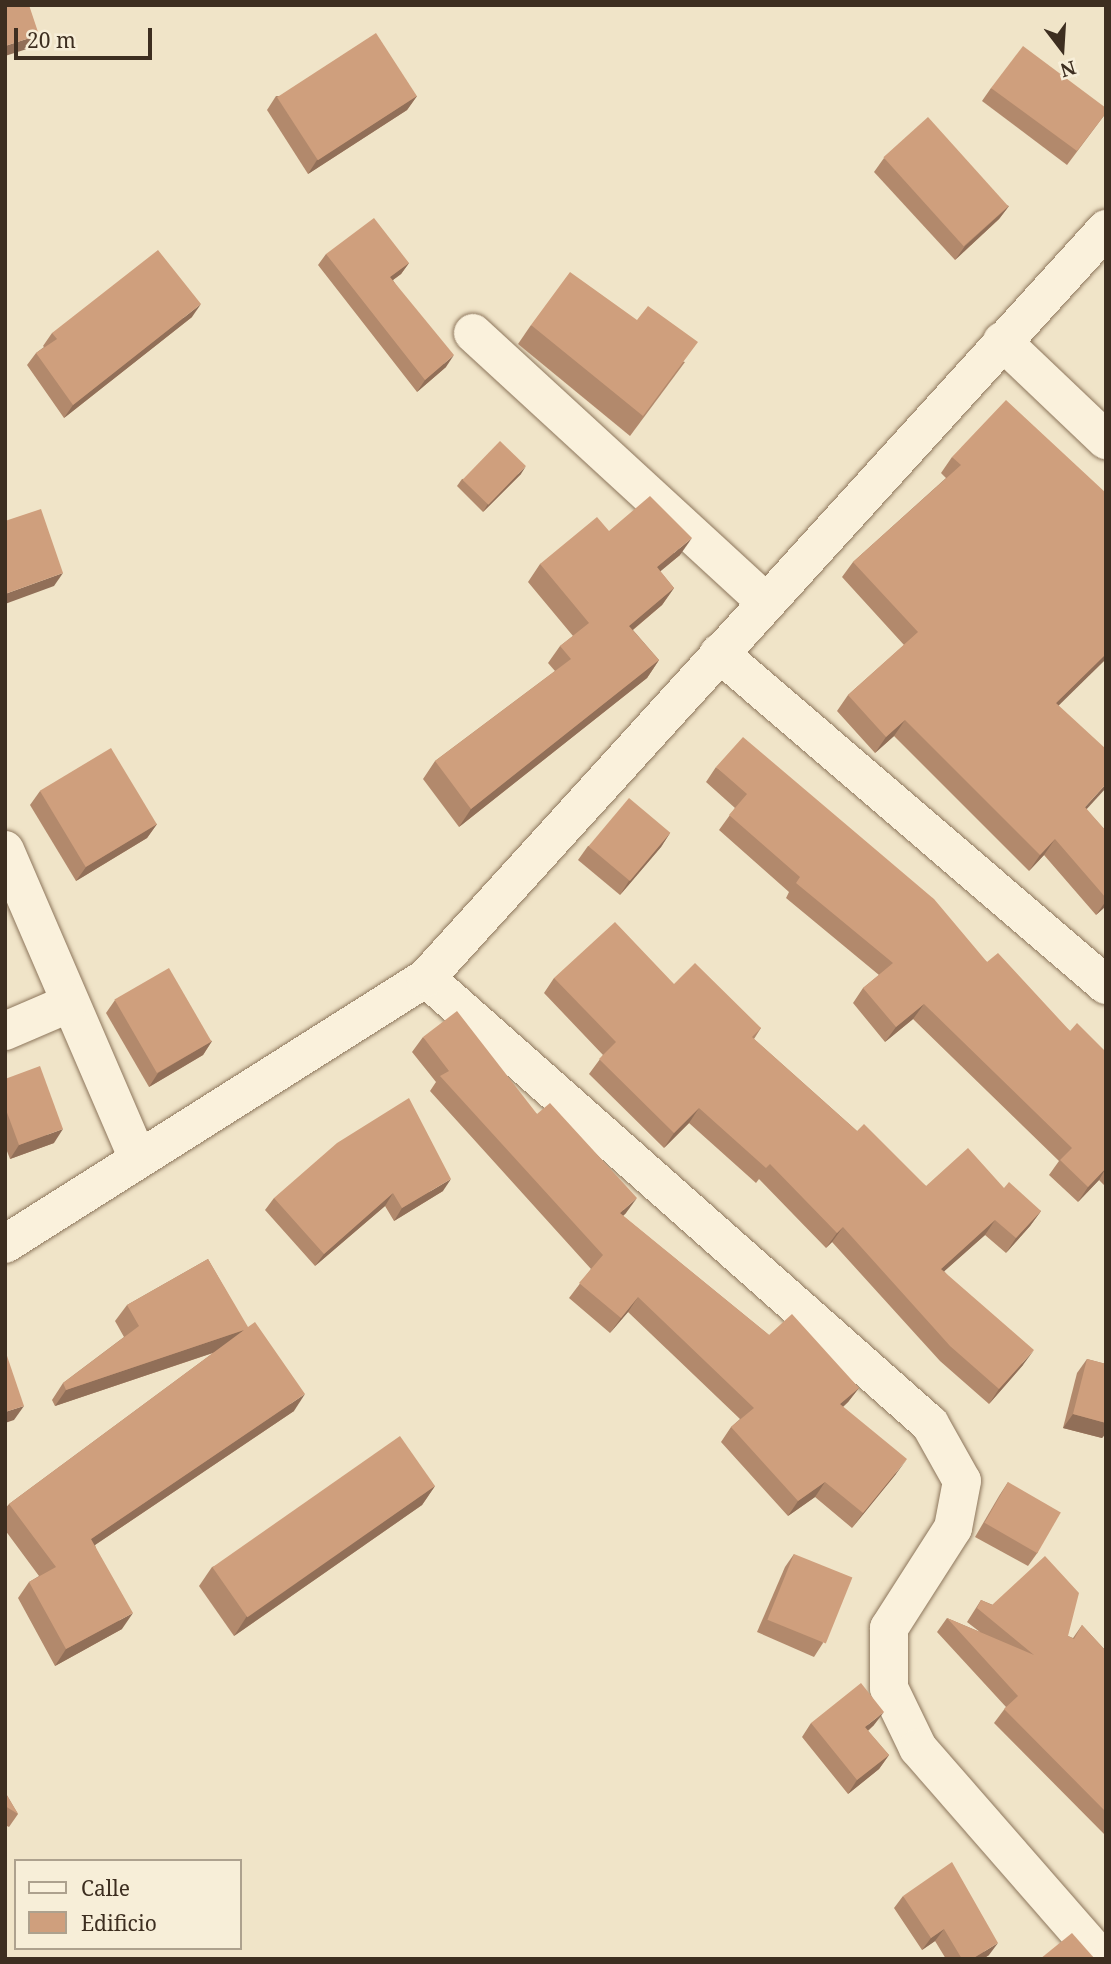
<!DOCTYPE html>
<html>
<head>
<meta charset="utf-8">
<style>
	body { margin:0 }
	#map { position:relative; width:1111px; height:1964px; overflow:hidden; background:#f0e4c8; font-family:"Noto Serif",serif }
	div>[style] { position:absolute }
	.roads { filter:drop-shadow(0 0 2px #8d765c) drop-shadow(0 0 2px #8d765c) }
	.minor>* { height:38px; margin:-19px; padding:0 19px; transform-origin:19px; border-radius:19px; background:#faf1dc }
	.wall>* { inset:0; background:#b2896c }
	.shaded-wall>* { inset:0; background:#916f58 }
	.building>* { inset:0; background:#cf9f7d; transform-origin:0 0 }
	span { translate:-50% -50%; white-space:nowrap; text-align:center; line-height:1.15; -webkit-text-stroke:5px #f7eed8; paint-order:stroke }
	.frame { position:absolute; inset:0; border:7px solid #3d2e20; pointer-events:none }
	.legend { position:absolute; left:14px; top:1859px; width:228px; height:91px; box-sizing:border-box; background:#f7eed8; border:2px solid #ada18e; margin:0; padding:9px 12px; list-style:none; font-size:21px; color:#3d2e20 }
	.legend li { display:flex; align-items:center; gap:14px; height:35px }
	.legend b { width:35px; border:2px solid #ada18e }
	.north { position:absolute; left:1027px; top:14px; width:70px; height:70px; -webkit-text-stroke:5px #f7eed8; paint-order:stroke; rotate:163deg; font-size:19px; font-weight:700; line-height:28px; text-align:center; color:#3d2e20 }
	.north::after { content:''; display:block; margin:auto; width:24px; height:32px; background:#3d2e20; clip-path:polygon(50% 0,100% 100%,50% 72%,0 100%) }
	.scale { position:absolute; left:14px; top:28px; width:138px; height:32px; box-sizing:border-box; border:4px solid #3d2e20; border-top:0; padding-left:9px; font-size:21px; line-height:24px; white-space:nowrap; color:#3d2e20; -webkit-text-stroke:5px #f7eed8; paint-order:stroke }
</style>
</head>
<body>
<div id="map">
	<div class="roads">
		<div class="minor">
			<div style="left:473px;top:333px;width:398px;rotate:42.6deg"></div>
			<div style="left:1002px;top:341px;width:144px;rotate:43.6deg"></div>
			<div style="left:719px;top:653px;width:510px;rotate:40.63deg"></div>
			<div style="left:5px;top:850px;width:336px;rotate:66.7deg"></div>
			<div style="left:426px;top:978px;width:673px;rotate:41.51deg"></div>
			<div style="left:930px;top:1424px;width:65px;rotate:60.7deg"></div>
			<div style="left:962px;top:1481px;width:48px;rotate:100.8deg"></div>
			<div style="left:953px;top:1528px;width:119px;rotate:122.6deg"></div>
			<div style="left:889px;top:1628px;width:60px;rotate:90deg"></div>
			<div style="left:889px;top:1688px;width:67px;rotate:64.2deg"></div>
			<div style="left:918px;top:1748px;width:280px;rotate:48.9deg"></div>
			<div style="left:5px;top:1031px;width:69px;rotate:-23.2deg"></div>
			<div style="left:5px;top:1244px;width:498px;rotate:-32.3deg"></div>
			<div style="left:426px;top:978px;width:1012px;rotate:-47.76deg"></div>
		</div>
	</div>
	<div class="wall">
		<div style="clip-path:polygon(991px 88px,1106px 113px,1067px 165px,982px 101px)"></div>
		<div style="clip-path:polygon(276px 96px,417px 96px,407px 110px,308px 174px,267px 110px)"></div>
		<div style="clip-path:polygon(884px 158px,1009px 206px,999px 219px,955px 260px,874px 172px)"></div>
		<div style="clip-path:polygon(326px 254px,409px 263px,401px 274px,393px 280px,446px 367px,417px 392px,318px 265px)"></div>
		<div style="clip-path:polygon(192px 317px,64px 418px,27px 365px,36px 353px,44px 347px,43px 346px,52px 333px)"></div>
		<div style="clip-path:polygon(531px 325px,685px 362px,630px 436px,518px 344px)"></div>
		<div style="clip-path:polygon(952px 457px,1106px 493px,1106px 659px,1058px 705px,1086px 809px,1106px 831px,1106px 906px,1096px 915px,1044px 855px,1029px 871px,894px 736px,875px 753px,837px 711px,848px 695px,904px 645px,842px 577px,853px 562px,946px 478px,941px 473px)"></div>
		<div style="clip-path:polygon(521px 474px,483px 512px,457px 486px,462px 479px)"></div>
		<div style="clip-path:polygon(609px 531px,680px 555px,660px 571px,674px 588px,662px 605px,633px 630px,659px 660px,647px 678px,459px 827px,423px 779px,435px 761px,555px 671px,548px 663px,560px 646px,573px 636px,528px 582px,540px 564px)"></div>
		<div style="clip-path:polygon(716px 767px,987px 962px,1070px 1031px,1106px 1052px,1106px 1187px,1099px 1180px,1078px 1202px,1049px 1175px,1059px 1161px,913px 1019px,885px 1042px,853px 1003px,863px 988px,879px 975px,786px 898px,789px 892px,719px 830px,735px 808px,706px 782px)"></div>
		<div style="clip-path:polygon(40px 791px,157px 824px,147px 838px,76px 881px,30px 805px)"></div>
		<div style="clip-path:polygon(670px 833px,661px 847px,620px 895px,578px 860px,588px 846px)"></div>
		<div style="clip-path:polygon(554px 978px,674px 984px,761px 1028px,754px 1039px,857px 1131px,926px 1186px,1004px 1188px,1041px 1211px,1030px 1226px,1006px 1253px,985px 1235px,944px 1271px,1023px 1365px,989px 1404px,940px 1361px,832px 1242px,826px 1248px,759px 1179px,756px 1183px,689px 1123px,664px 1148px,589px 1074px,603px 1055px,544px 993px)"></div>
		<div style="clip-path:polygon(115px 1000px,212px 1041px,203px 1055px,149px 1087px,106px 1013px)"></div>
		<div style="clip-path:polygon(423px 1037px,537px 1114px,626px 1213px,623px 1216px,769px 1335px,859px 1388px,848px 1402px,843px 1407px,896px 1474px,852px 1528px,815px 1497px,788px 1516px,721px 1442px,731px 1427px,740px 1419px,628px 1312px,610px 1333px,569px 1298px,591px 1269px,430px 1091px,436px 1082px,412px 1052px)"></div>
		<div style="clip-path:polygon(5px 1079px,54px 1143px,10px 1159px,5px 1146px)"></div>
		<div style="clip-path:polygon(443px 1191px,394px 1221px,385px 1206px,315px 1266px,265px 1210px,274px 1198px)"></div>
		<div style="clip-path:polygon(208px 1259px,294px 1411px,95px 1545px,122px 1629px,55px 1666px,18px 1598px,29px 1582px,39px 1576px,5px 1530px,5px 1509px,9px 1504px,213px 1353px,55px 1406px,52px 1400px,63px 1383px,124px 1337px,115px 1321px,127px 1305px)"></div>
		<div style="clip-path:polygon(1087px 1359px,1106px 1364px,1106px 1433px,1102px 1438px,1063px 1428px,1077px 1373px)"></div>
		<div style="clip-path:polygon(1008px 1482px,1038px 1552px,1028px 1566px,975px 1537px,999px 1496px)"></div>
		<div style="clip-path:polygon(435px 1486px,422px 1505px,234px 1636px,199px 1586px,212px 1567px)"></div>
		<div style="clip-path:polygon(794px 1554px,823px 1643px,814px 1657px,757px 1632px,785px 1567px)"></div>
		<div style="clip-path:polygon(981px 1600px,1073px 1638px,1082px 1625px,1106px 1651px,1106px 1836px,994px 1723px,1006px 1707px,937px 1632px,947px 1618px,980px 1632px,967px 1622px)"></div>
		<div style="clip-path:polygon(811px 1723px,874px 1725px,868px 1731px,889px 1755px,879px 1769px,848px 1794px,802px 1737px)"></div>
		<div style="clip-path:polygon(5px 1792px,18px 1814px,9px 1827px,5px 1825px)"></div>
		<div style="clip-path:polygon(903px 1896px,989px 1955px,983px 1959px,946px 1959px,935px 1941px,922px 1950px,894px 1908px)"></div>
	</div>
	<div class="shaded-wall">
		<div style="clip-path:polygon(39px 35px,30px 48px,5px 56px,5px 46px)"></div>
		<div style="clip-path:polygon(417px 96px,407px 110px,308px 174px,317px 160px)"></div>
		<div style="clip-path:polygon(1009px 206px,999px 219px,955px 260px,965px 246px)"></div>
		<div style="clip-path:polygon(409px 263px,401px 274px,382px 288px,390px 277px)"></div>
		<div style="clip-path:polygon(201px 304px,192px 317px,64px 418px,73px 405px)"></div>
		<div style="clip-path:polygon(454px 355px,446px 367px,417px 392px,425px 380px)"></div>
		<div style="clip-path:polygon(526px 466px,521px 474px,483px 512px,488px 504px)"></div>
		<div style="clip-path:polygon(692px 538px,680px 555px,644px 585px,657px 567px)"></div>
		<div style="clip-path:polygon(63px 573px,54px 586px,5px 604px,5px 594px)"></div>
		<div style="clip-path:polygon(674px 588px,662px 605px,617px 643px,629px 626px)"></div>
		<div style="clip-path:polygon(1106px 654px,1106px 659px,1045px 719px,1056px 703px)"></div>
		<div style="clip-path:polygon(659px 660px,647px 678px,459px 827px,471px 809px)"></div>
		<div style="clip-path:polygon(905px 720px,894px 736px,875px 753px,886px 737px)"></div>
		<div style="clip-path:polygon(1106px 784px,1106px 788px,1074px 823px,1085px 807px)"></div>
		<div style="clip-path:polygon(157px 824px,147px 838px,76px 881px,86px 867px)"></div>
		<div style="clip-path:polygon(670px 833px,661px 847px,620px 895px,629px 881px)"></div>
		<div style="clip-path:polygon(1055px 839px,1044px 855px,1029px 871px,1040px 855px)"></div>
		<div style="clip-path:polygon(1106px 901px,1106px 906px,1096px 915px)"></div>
		<div style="clip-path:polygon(924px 1004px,913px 1019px,885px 1042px,896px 1027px)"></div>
		<div style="clip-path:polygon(212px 1041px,203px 1055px,149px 1087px,158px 1073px)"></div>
		<div style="clip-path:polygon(699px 1108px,689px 1123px,664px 1148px,674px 1133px)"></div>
		<div style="clip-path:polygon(63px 1129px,54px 1143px,10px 1159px,19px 1145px)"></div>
		<div style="clip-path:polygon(1106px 1168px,1099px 1180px,1078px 1202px,1088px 1187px)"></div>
		<div style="clip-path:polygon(451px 1179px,443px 1191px,394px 1221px,402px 1208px)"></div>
		<div style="clip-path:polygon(393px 1193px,385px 1206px,315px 1266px,324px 1254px)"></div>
		<div style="clip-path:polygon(637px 1198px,626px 1213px,609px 1228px,620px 1213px)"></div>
		<div style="clip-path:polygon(1041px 1211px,1030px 1226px,1006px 1253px,1016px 1238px)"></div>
		<div style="clip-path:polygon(995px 1220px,985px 1235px,930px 1284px,941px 1269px)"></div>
		<div style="clip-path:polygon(843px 1227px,832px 1242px,826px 1248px,837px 1233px)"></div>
		<div style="clip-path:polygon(638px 1297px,628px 1312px,610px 1333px,621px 1318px)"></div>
		<div style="clip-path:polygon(244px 1330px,233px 1346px,55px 1406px,66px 1390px)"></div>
		<div style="clip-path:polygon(1034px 1350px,1023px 1365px,989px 1404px,999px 1389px)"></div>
		<div style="clip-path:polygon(859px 1388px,848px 1402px,829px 1419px,840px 1404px)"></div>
		<div style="clip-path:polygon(305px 1394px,294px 1411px,80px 1555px,91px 1539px)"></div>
		<div style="clip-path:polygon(24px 1406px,14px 1420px,5px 1423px,5px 1412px)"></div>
		<div style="clip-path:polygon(1073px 1414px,1106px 1423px,1106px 1433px,1102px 1438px,1063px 1428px)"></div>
		<div style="clip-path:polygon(907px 1459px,896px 1474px,852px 1528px,863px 1513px)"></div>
		<div style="clip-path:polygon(825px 1482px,815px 1497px,788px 1516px,798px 1501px)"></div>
		<div style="clip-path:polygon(435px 1486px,422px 1505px,234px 1636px,247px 1616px)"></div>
		<div style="clip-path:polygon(133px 1613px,122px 1629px,55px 1666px,66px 1649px)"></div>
		<div style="clip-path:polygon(884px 1712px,874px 1725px,855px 1741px,865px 1727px)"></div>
		<div style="clip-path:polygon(889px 1755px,879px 1769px,848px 1794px,857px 1780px)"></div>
		<div style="clip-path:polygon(944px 1929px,935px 1941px,922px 1950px,931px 1938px)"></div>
		<div style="clip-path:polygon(998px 1943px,989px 1955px,983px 1959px,972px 1959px)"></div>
	</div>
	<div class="building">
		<div style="clip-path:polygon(5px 5px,29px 5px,39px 35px,5px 46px)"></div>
		<div style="left:376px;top:33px;width:75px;height:118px;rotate:57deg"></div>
		<div style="clip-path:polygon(1023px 46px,1106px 108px,1106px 113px,1077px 151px,991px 88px)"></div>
		<div style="left:928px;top:117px;width:120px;height:60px;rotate:48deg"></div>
		<div style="clip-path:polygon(374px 218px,409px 263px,390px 277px,454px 355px,425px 380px,326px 254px)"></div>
		<div style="clip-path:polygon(158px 250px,201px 304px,73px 405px,36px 353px,57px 339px,52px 333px)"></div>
		<div style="clip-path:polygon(570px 272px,637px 320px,648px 306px,698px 342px,643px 416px,531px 325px)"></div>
		<div style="clip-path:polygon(1006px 400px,1106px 493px,1106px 654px,1056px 703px,1106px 749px,1106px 784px,1085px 807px,1106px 831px,1106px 898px,1055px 839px,1040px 855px,905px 720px,886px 737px,848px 695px,918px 632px,853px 562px,961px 465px,952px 457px)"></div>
		<div style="left:500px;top:441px;width:36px;height:54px;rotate:44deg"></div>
		<div style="clip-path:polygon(650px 496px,692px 538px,657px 567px,674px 588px,629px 626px,659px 660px,471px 809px,435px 761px,571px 659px,560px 646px,589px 623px,540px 564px,597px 517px,609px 531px)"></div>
		<div style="clip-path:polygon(41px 509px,63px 573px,5px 594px,5px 521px)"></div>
		<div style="clip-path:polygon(743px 737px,934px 899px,987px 962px,998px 953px,1070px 1031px,1077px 1023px,1106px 1052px,1106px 1168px,1088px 1187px,1060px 1160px,1072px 1148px,924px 1004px,896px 1027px,863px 988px,893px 963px,796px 883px,800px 877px,729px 815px,747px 794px,716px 767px)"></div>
		<div style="left:111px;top:748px;width:89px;height:83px;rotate:59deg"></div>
		<div style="left:629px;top:798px;width:54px;height:63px;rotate:40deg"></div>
		<div style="clip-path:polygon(615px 922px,674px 984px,695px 963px,761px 1028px,752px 1037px,857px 1131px,864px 1124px,926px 1186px,968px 1148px,1004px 1188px,1009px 1182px,1041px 1211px,1016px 1238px,995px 1220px,941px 1269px,1034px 1350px,999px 1389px,950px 1346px,843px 1227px,837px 1233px,770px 1164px,766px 1168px,699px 1108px,674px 1133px,599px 1059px,616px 1042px,554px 978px)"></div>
		<div style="left:169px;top:968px;width:85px;height:63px;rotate:60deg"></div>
		<div style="clip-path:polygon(457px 1011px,537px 1114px,550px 1103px,637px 1198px,620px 1213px,769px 1335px,792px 1314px,859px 1388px,840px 1404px,907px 1459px,863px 1513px,825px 1482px,798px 1501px,731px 1427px,754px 1408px,638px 1297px,621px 1318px,579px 1283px,603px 1255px,440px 1076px,449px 1071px,423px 1037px)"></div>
		<div style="clip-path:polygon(40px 1066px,63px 1129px,19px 1145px,5px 1107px,5px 1079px)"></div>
		<div style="clip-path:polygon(409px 1098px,451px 1179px,402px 1208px,393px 1193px,324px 1254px,274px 1198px,337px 1143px)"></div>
		<div style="clip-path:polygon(208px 1259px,248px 1327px,255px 1322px,305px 1394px,91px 1539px,133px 1613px,66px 1649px,29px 1582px,56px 1567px,9px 1504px,244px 1330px,66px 1390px,63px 1383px,139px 1326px,127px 1305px)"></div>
		<div style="clip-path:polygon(5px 1350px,24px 1406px,5px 1412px)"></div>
		<div style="clip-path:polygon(1087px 1359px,1106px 1364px,1106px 1423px,1073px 1414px)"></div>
		<div style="left:400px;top:1436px;width:61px;height:229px;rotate:55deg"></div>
		<div style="left:1008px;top:1482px;width:61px;height:47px;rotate:30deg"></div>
		<div style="left:794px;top:1554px;width:63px;height:71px;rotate:22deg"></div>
		<div style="clip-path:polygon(1045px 1556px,1079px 1593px,1068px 1636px,1074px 1639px,1082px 1625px,1106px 1651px,1106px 1723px,1104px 1725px,1106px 1726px,1106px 1812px,1004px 1709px,1018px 1696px,947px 1618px,1034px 1655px,977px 1608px,981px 1600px,992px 1605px)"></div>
		<div style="clip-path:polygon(861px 1683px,884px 1712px,865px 1727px,889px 1755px,857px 1780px,811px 1723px)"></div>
		<div style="clip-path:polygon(5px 1792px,18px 1814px,5px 1806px)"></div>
		<div style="clip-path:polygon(952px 1862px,998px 1943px,972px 1959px,962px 1959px,944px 1929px,931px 1938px,903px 1896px)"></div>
		<div style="clip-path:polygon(1072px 1933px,1095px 1959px,1040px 1959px)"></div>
	</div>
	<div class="frame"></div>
	<ul class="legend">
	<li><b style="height:9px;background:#faf1dc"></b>Calle</li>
	<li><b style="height:19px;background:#cf9f7d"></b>Edificio</li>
	</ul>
	<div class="north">N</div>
	<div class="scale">20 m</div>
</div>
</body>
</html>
